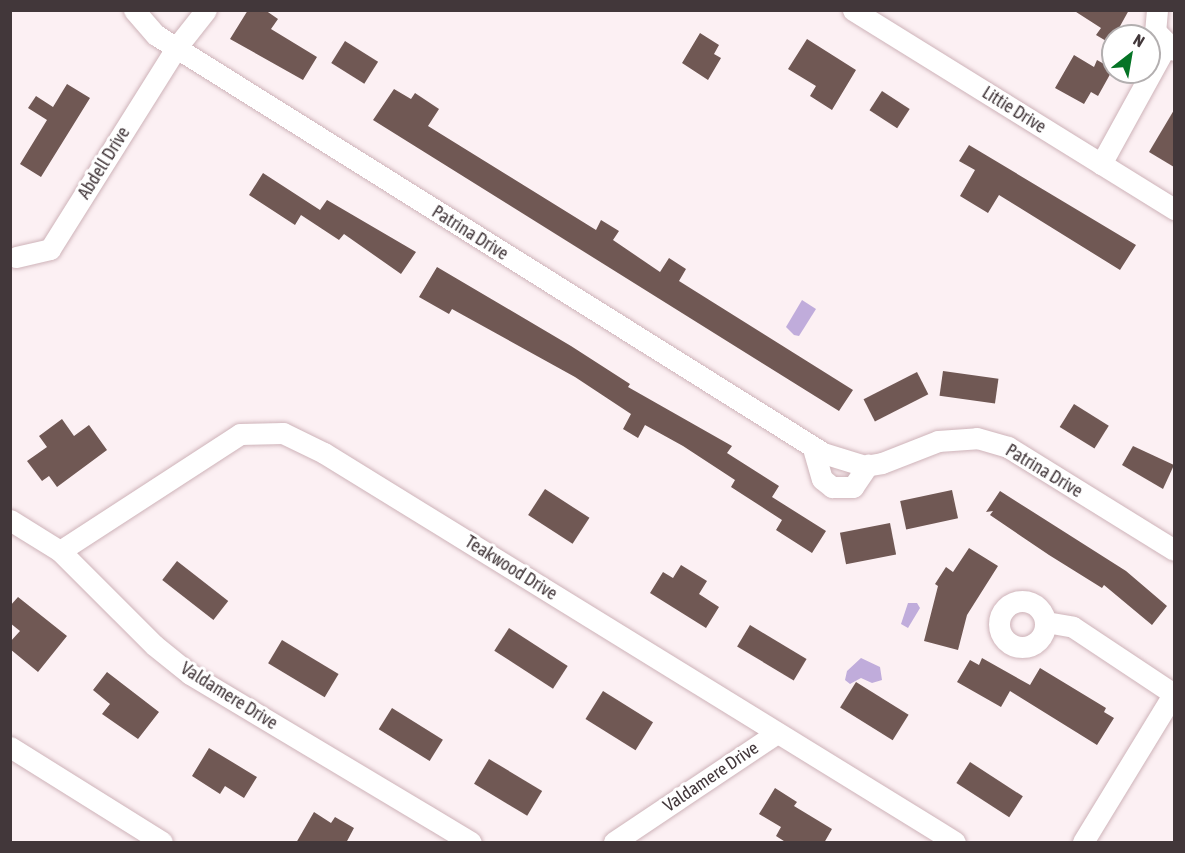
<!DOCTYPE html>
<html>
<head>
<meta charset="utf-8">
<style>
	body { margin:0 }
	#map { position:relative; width:1185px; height:853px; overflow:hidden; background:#fcf0f3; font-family:"Asap Condensed",sans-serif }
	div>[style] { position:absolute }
	.water>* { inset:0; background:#c0acdb }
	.building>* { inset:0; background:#705854; transform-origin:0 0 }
	.roads { filter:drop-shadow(0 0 2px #ceb3b9) drop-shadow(0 0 2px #ceb3b9) }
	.minor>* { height:21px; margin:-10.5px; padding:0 10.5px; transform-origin:10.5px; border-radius:10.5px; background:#fff }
	.minor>.ring { margin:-10.5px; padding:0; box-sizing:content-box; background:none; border:21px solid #fff; border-radius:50% }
	span { translate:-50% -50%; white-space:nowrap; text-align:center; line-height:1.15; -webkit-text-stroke:6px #fff; paint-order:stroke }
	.street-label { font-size:18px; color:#42373a }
	.frame { position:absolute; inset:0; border:12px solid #42373a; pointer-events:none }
	.north { position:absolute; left:1101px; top:24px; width:60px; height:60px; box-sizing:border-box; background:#fff; border:2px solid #b3afb0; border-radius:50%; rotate:31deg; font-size:16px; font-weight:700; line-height:24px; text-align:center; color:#42373a }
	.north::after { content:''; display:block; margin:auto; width:21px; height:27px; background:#057426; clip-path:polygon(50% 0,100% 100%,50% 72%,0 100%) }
</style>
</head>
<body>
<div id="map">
	<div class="water">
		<div style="clip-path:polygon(802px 300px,816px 309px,799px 336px,794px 335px,786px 327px)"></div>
		<div style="clip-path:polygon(908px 603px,917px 603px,920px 608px,908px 628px,901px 624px)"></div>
		<div style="clip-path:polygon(861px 658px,880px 667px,882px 680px,872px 683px,861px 678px,850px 684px,845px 680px,847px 671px)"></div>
	</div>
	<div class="building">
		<div style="clip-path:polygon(248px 10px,265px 10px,278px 19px,271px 29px,317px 57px,303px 80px,230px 39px)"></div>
		<div style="clip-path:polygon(1073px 10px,1129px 10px,1119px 28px,1122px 30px,1119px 36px,1113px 36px,1113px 45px,1096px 35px,1101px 28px)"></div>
		<div style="clip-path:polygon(700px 33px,719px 45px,714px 54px,721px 58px,708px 80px,682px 63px)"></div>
		<div style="clip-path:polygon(807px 39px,856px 70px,832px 110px,810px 96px,816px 86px,788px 69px)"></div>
		<div style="left:345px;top:41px;width:39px;height:26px;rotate:32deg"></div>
		<div style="clip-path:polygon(1074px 55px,1094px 67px,1097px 60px,1113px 69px,1098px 96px,1091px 92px,1084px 104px,1055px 88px)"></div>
		<div style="clip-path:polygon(67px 84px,90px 98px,41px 177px,20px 164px,47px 120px,28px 108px,36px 96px,53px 107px)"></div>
		<div style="clip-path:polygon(394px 89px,411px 99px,415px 93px,439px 109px,428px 126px,596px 230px,601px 220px,619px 231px,613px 240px,660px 272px,669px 258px,686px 269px,679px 281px,853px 390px,839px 411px,373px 120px)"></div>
		<div style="left:882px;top:91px;width:33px;height:23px;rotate:33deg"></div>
		<div style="clip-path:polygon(1174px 110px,1174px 167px,1149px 152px)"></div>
		<div style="clip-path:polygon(969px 145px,1136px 245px,1120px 270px,999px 195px,988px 213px,960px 196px,975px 170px,959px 161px)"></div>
		<div style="clip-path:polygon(263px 173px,320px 210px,327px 200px,416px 252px,401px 274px,344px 234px,339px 240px,301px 215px,295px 225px,249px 195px)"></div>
		<div style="clip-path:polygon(437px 267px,571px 346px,630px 384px,628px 387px,732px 446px,727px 453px,779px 486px,772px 497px,826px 531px,812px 553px,776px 530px,782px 520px,731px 487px,735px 480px,683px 446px,645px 425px,638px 438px,623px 429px,631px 414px,575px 377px,452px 309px,449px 314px,419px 297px)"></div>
		<div style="left:943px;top:371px;width:56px;height:25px;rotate:8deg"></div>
		<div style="left:917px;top:372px;width:25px;height:60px;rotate:63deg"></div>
		<div style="left:1074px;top:404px;width:41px;height:27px;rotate:32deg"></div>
		<div style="clip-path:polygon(62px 419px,74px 436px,89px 425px,107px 450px,57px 487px,49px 476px,42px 481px,27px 461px,47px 447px,39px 436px)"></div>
		<div style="clip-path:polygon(1133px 446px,1174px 465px,1163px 489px,1122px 465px)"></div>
		<div style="left:545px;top:489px;width:53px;height:31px;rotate:33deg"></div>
		<div style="left:952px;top:490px;width:29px;height:53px;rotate:78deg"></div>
		<div style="clip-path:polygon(1000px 491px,1126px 571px,1167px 606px,1152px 625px,1104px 585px,1102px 588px,1049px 555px,990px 515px,993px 511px,986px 512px)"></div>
		<div style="left:890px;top:523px;width:32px;height:51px;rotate:79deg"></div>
		<div style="clip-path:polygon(969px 548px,998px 566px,967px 615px,958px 650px,924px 641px,938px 586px,935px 584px,946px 567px,953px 572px)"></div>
		<div style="left:177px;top:561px;width:65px;height:24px;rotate:38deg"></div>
		<div style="clip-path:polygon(681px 565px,707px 581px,699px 594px,719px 607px,706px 628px,650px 593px,663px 572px,673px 578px)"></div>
		<div style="clip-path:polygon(18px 597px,67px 636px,38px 672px,10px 649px,10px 642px,20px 631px,10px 623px,10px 606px)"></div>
		<div style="left:750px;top:625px;width:66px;height:25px;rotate:31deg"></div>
		<div style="left:509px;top:628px;width:70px;height:27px;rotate:33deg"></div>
		<div style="left:282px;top:640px;width:66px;height:27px;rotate:31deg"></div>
		<div style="clip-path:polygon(982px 658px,1030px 685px,1040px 668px,1106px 708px,1104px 712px,1114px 718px,1097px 745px,1010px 691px,1001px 707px,957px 682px,970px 660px,979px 665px)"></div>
		<div style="clip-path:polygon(107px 672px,159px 712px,138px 739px,102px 714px,110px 704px,93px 690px)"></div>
		<div style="left:856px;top:682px;width:62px;height:30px;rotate:32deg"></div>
		<div style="left:603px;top:691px;width:59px;height:33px;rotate:32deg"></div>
		<div style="left:392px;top:708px;width:60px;height:25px;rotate:32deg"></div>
		<div style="clip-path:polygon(209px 748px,257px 777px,244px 798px,225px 786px,220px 794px,192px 776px)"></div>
		<div style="left:489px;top:759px;width:62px;height:29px;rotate:31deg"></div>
		<div style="left:970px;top:762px;width:63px;height:25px;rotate:33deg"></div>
		<div style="clip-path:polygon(775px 788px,797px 802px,794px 806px,832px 829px,824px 843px,787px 843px,776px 836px,781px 827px,759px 814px)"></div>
		<div style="clip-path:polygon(314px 812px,331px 823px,335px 817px,354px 828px,346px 843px,296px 843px)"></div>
	</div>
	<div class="roads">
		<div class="minor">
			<div style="left:134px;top:10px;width:33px;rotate:49deg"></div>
			<div style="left:156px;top:35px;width:787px;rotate:32.07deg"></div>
			<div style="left:823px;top:453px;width:44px;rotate:17.2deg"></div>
			<div style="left:865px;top:466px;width:17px;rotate:-10deg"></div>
			<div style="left:882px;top:463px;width:60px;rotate:-21.4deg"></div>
			<div style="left:938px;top:441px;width:39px;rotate:-4deg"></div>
			<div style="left:977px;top:438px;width:32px;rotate:16deg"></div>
			<div style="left:1008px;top:447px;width:195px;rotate:31.8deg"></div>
			<div style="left:853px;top:10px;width:378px;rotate:31.8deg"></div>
			<div style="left:1157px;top:10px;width:21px;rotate:95deg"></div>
			<div style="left:1155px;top:31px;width:27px;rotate:45deg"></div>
			<div style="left:1101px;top:164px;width:135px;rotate:-61.2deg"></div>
			<div style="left:16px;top:257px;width:35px;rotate:-13deg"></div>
			<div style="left:50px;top:249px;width:237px;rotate:-57.9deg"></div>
			<div style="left:176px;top:48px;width:48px;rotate:-51.7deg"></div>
			<div style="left:813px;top:448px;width:32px;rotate:74deg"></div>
			<div style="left:822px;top:479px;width:13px;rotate:39deg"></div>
			<div style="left:832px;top:487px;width:21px"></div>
			<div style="left:853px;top:487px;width:27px;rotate:-56deg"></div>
			<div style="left:10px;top:520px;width:59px;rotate:31.8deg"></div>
			<div style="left:60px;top:551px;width:133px;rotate:45deg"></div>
			<div style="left:154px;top:645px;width:46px;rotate:38.9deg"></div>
			<div style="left:190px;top:674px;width:327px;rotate:30.9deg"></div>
			<div style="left:60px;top:551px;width:215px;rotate:-33deg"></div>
			<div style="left:240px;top:434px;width:43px;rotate:-1.3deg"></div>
			<div style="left:283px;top:433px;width:46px;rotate:26deg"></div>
			<div style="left:324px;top:453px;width:741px;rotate:31.65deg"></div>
			<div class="ring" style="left:999px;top:601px;width:25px;height:25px"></div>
			<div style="left:1046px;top:622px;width:27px;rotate:10deg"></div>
			<div style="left:1073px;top:627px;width:121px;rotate:33.6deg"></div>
			<div style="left:10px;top:747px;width:179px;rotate:32deg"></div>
			<div style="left:614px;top:842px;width:196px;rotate:-33.8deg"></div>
			<div style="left:1083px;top:842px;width:175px;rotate:-58.6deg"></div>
		</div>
	</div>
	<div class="street-label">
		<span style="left:1014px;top:110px;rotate:32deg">Littie Drive</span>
		<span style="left:104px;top:163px;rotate:-58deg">Abdell Drive</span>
		<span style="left:470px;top:233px;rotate:32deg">Patrina Drive</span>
		<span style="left:1044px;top:471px;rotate:31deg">Patrina Drive</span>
		<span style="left:511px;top:568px;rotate:32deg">Teakwood Drive</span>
		<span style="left:229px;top:696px;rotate:32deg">Valdamere Drive</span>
		<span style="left:711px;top:777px;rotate:-34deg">Valdamere Drive</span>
	</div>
	<div class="frame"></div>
	<div class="north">N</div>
</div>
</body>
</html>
